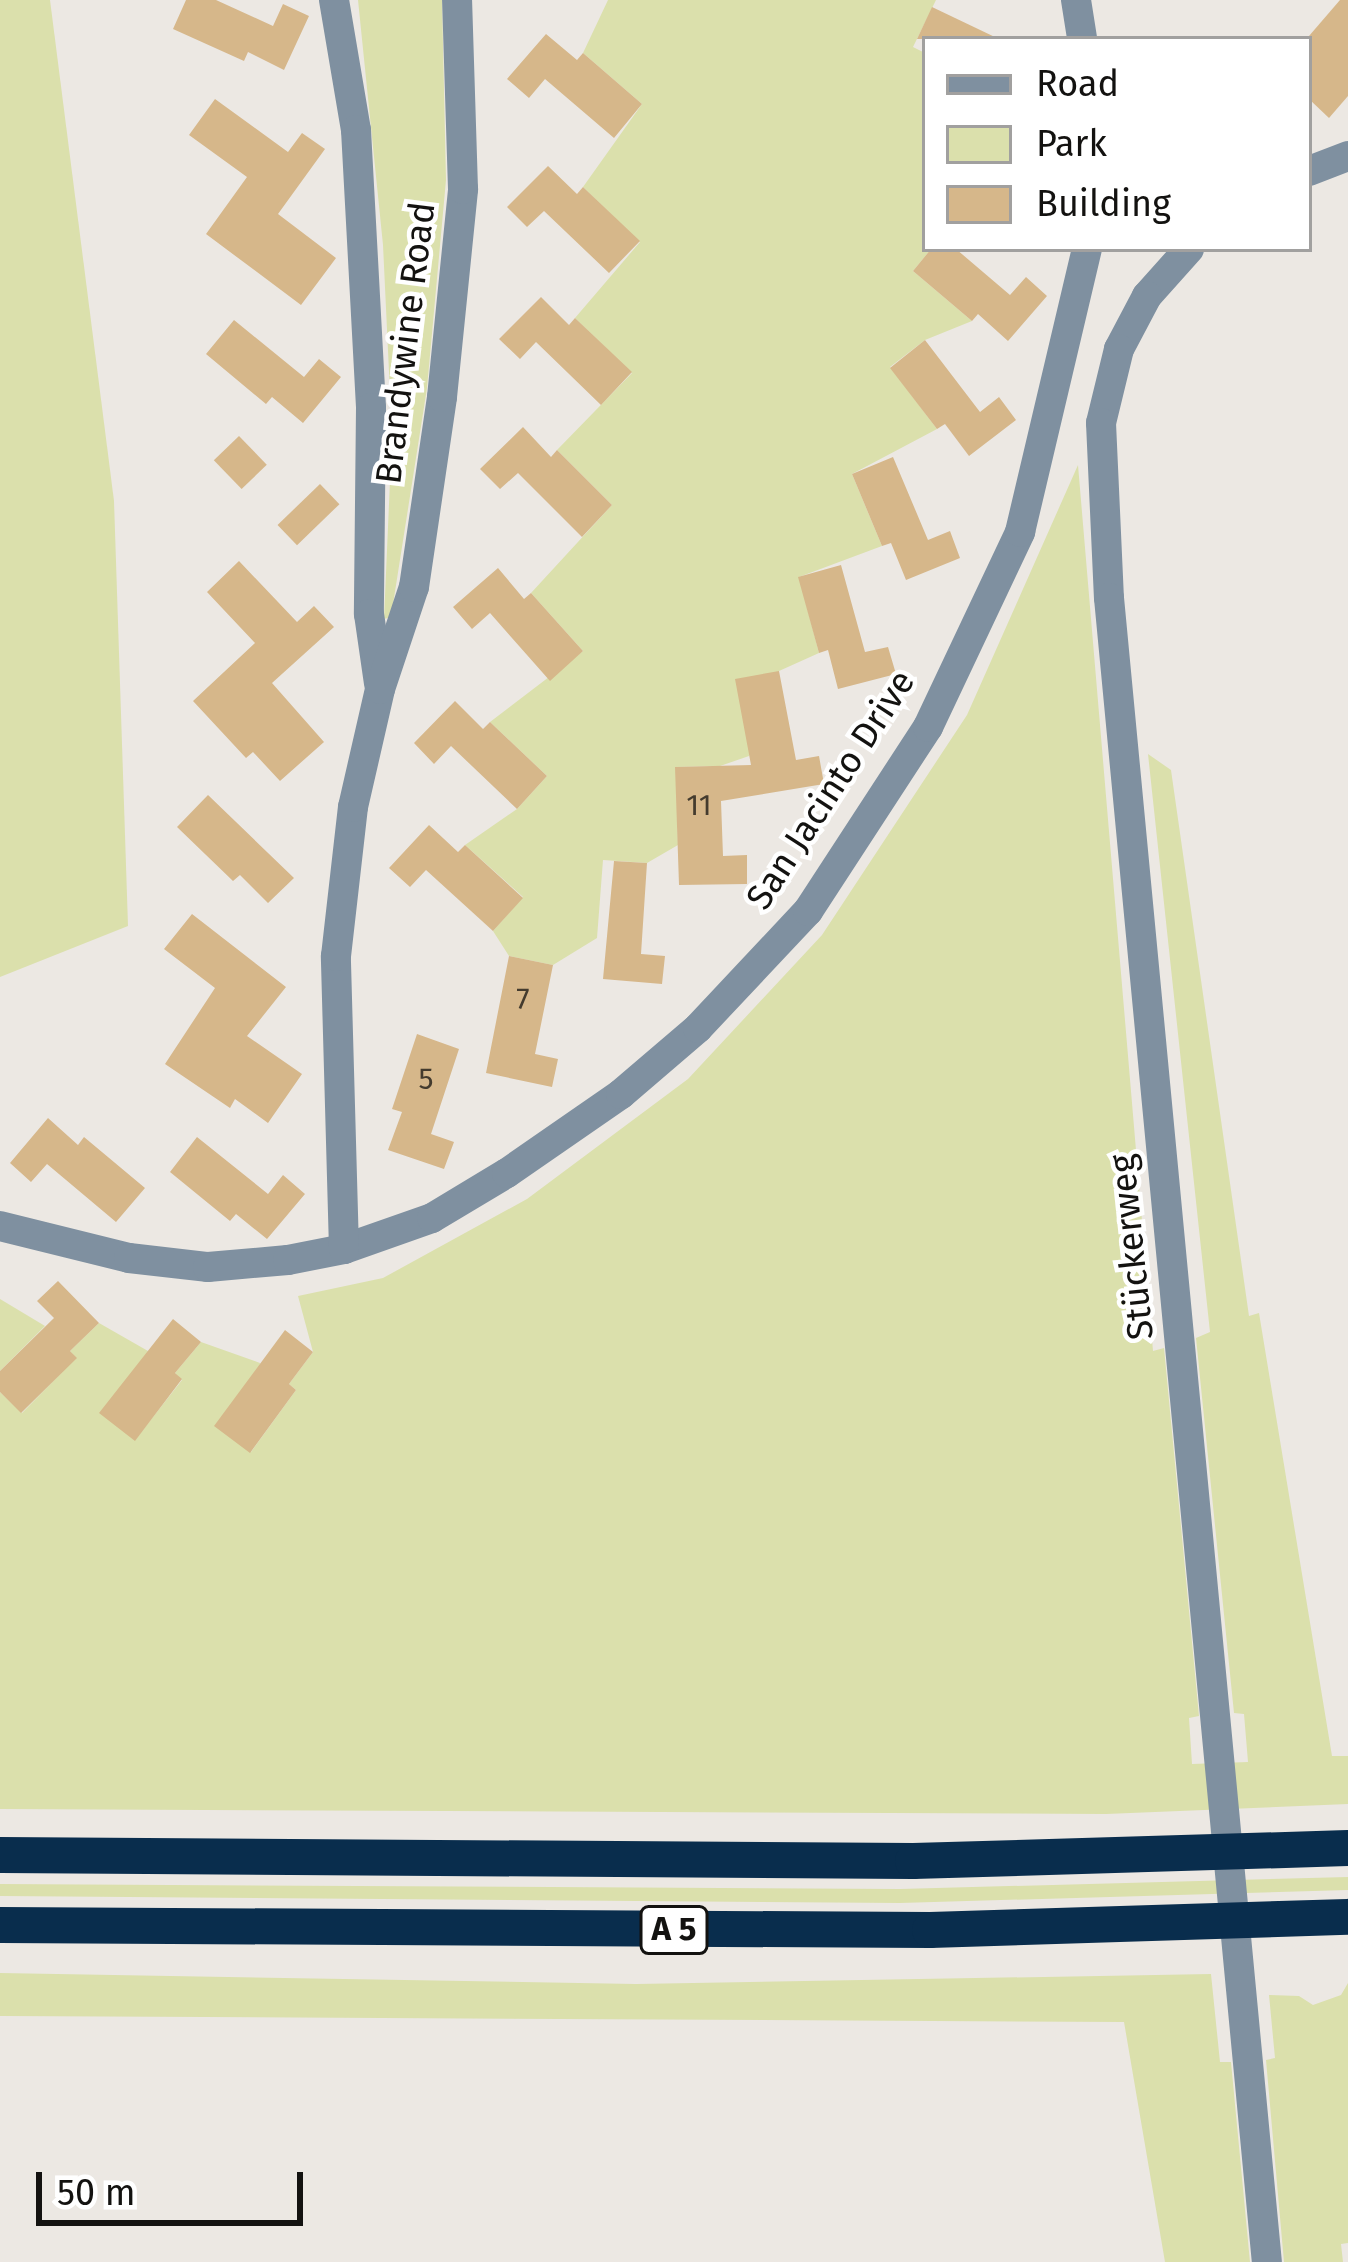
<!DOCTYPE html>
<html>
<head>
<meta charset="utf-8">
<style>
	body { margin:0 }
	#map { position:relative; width:1348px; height:2262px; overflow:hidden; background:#ece8e3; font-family:"Fira Sans",sans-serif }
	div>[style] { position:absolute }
	.green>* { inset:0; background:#dbe0ac }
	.building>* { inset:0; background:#d6b78a; transform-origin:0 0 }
	.minor>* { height:30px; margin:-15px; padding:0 15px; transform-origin:15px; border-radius:15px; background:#7f90a0 }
	.tertiary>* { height:30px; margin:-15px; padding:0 15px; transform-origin:15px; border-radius:15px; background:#7f90a0 }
	.motorway>* { height:36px; margin:-18px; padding:0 18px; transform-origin:18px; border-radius:18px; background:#092d4d }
	span { translate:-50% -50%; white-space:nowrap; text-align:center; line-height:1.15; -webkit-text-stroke:9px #fff; paint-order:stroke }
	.number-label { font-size:30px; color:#443b2e }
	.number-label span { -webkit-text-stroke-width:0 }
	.shield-label span { padding:3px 9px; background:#fff; border:3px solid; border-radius:9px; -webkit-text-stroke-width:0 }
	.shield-label { font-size:33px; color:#131210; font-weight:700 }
	.street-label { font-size:36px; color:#131210 }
	.legend { position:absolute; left:922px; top:36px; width:390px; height:216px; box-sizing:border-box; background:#fff; border:3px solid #a1a09f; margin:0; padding:15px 21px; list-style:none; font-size:36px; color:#131210 }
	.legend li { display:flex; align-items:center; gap:24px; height:60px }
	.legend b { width:60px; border:3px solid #a1a09f }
	.scale { position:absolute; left:36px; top:2172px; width:267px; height:54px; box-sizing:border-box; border:6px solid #131210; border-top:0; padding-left:15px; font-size:36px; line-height:42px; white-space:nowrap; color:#131210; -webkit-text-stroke:9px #fff; paint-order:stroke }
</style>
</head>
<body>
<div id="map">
	<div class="green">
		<div style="clip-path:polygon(0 0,50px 0,114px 501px,128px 926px,0 977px)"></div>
		<div style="clip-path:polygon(358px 0,442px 0,446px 180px,427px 388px,391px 617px,384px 619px,392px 435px,383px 245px)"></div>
		<div style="clip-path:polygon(608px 0,936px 0,913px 47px,925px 53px,925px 249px,931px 249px,913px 271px,972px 321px,925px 340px,890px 367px,937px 429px,852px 474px,882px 546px,799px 577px,819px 653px,779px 671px,749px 756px,720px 766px,676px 767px,678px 845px,647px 863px,603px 860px,597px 938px,553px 965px,509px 956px,493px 931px,523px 897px,465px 845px,517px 809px,547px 776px,490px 722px,583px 651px,531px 593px,612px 505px,557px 450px,632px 373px,575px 318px,640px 242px,583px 187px,642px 104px,583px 53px)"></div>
		<div style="clip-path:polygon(1078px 465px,1153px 1351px,1164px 1348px,1199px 1716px,1189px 1718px,1192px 1764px,1248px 1762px,1244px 1714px,1234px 1713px,1196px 1338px,1210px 1332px,1148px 754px,1171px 770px,1249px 1316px,1259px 1313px,1332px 1756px,1348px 1756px,1348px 1804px,1106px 1814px,0 1809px,0 1392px,22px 1413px,76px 1358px,70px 1351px,99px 1323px,148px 1351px,135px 1440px,182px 1380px,175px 1373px,201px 1342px,260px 1363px,251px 1452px,296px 1390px,289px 1384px,313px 1352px,298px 1296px,383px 1278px,527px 1199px,688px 1079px,822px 935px,967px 715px)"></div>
		<div style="clip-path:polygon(0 1299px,45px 1326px,0 1371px)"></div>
		<div style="clip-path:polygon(1348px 1877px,1348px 1890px,900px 1903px,0 1896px,0 1884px,900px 1889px)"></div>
		<div style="clip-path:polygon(0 1973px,636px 1984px,1211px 1974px,1220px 2062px,1231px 2062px,1250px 2262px,1165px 2262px,1124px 2022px,0 2016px)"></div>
		<div style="clip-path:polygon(1348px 1983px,1348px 2243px,1341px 2244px,1343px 2262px,1284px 2262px,1266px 2060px,1275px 2058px,1269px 1995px,1299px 1996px,1313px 2005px,1341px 1995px)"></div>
	</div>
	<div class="building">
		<div style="clip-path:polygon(186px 0,216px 0,273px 26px,283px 4px,309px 16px,284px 70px,248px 52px,244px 61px,173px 29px)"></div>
		<div style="clip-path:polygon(1340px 0,1348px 0,1348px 96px,1329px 118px,1309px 99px,1309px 36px)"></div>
		<div style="clip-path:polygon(932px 7px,999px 39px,917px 39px)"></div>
		<div style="clip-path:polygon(546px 34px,577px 60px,583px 53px,642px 104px,614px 138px,545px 79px,529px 98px,507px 79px)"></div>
		<div style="clip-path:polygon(215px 99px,288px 152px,302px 133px,325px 149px,278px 214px,336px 258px,301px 305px,206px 234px,247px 177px,189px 135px)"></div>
		<div style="clip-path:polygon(548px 166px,577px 194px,583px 187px,640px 241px,609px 273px,544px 211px,527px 227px,507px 207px)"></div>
		<div style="clip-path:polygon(931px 249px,956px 249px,1010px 295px,1026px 277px,1047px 296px,1008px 341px,978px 314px,972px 321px,913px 271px)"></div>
		<div style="clip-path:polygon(541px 297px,569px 325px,575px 318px,632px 372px,601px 405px,536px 342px,520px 359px,499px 339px)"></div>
		<div style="clip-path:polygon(234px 320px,304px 377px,319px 359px,341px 377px,303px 423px,272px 397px,266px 404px,206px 354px)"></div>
		<div style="clip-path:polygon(925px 340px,980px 412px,999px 397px,1016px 420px,969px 456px,945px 424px,937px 429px,890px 368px)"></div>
		<div style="clip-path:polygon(523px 427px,551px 457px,557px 450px,612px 505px,582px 537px,518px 473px,500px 489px,480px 469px)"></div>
		<div style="left:239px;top:436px;width:40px;height:35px;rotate:46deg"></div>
		<div style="clip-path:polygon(893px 457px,928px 540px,950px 531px,960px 558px,906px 580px,891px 543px,882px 546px,852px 474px)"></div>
		<div style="left:320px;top:484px;width:28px;height:59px;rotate:46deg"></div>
		<div style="clip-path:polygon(239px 561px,297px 622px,314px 606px,334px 627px,272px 683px,324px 742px,280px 781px,253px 752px,246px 758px,193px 701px,255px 643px,207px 592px)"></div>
		<div style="clip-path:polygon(841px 565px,865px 652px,888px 647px,896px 674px,838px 689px,828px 650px,819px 653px,798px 577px)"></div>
		<div style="clip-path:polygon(498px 568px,524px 599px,531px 593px,583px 651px,550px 681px,490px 613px,472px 629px,453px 607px)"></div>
		<div style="clip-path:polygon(779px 671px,796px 760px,819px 756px,824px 784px,721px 801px,723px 856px,747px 855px,747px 884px,679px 885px,675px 767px,751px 765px,735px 679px)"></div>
		<div style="clip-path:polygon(455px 701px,483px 729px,490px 722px,547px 776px,517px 809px,451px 746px,434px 764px,414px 743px)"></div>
		<div style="clip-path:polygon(208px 795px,294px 878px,268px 903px,240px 875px,233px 881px,177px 827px)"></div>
		<div style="clip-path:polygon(429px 825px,458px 852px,465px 845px,523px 898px,493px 931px,426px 870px,410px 887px,389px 868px)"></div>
		<div style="clip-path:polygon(614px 861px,647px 863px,641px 954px,665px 956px,662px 984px,603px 979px)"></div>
		<div style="clip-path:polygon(192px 914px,286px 987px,247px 1036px,302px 1074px,268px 1123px,235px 1099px,230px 1108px,165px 1064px,215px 988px,164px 949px)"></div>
		<div style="clip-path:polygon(509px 956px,553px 965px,535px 1054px,558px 1059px,552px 1087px,486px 1073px)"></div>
		<div style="clip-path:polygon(417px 1034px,459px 1049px,431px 1134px,454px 1142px,444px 1169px,388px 1150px,402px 1112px,392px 1109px)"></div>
		<div style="clip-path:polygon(48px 1118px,78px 1145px,84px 1137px,145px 1188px,116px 1222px,47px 1164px,31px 1182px,10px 1163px)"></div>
		<div style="clip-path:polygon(197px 1137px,268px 1194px,283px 1175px,305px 1194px,267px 1239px,236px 1214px,230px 1221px,170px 1172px)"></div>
		<div style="clip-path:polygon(58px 1281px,99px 1323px,70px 1351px,77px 1358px,21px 1413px,0 1392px,0 1371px,54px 1318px,37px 1301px)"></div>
		<div style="clip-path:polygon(173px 1319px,201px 1342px,175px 1373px,182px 1379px,135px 1441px,99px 1413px)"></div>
		<div style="clip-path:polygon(285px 1330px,313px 1352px,289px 1384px,296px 1390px,250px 1453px,214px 1426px)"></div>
	</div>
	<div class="minor">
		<div style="left:334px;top:0;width:132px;rotate:80.4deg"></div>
		<div style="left:356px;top:130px;width:278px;rotate:86.9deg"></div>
		<div style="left:371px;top:408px;width:206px;rotate:90.6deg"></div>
		<div style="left:369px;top:614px;width:70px;rotate:81.8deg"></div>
		<div style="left:1076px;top:0;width:39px;rotate:81deg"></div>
		<div style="left:0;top:1226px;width:133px;rotate:13.9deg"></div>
		<div style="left:129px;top:1258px;width:80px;rotate:6.5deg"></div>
		<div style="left:208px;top:1267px;width:80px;rotate:-5deg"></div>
		<div style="left:288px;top:1260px;width:57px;rotate:-11.1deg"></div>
		<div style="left:344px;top:1249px;width:93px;rotate:-19.4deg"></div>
		<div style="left:432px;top:1218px;width:87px;rotate:-31deg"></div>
		<div style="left:507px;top:1173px;width:139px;rotate:-34.7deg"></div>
		<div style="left:621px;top:1094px;width:101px;rotate:-40.6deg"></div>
		<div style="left:698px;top:1028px;width:161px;rotate:-46.8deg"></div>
		<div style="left:808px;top:911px;width:220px;rotate:-56.9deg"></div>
		<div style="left:928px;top:727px;width:216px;rotate:-64.7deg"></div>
		<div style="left:1020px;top:532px;width:291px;rotate:-76.7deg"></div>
		<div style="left:344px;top:1249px;width:293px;rotate:-91.6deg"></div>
		<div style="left:336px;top:956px;width:150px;rotate:-83.5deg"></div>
		<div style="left:353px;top:807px;width:121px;rotate:-77.1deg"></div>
		<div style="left:380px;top:689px;width:108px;rotate:-71.6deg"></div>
		<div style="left:414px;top:587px;width:192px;rotate:-81.6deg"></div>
		<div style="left:442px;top:397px;width:209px;rotate:-84.2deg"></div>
		<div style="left:463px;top:189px;width:189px;rotate:-91.8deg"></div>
	</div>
	<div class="tertiary">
		<div style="left:1309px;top:171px;width:42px;rotate:-21deg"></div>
		<div style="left:1189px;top:249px;width:63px;rotate:131.8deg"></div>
		<div style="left:1147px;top:296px;width:60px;rotate:117.8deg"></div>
		<div style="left:1119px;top:349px;width:76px;rotate:103.7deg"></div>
		<div style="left:1101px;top:423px;width:175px;rotate:87.4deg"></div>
		<div style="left:1109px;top:598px;width:1671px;rotate:84.58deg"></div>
	</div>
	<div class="motorway">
		<div style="left:0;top:1855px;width:913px;rotate:0.38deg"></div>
		<div style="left:913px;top:1861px;width:435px;rotate:-1.7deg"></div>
		<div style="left:0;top:1925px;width:930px;rotate:0.31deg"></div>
		<div style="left:930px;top:1930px;width:418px;rotate:-1.8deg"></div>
	</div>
	<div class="number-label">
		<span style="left:699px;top:805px">11</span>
		<span style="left:523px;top:999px">7</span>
		<span style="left:426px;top:1079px">5</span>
	</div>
	<div class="shield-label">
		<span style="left:674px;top:1930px">A 5</span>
	</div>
	<div class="street-label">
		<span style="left:406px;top:343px;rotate:-83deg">Brandywine Road</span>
		<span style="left:831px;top:790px;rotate:-57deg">San Jacinto Drive</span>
		<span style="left:1132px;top:1247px;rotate:-96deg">Stückerweg</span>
	</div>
	<ul class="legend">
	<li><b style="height:15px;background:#7f90a0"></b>Road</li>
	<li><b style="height:33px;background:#dbe0ac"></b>Park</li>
	<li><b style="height:33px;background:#d6b78a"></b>Building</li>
	</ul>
	<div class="scale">50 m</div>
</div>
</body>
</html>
